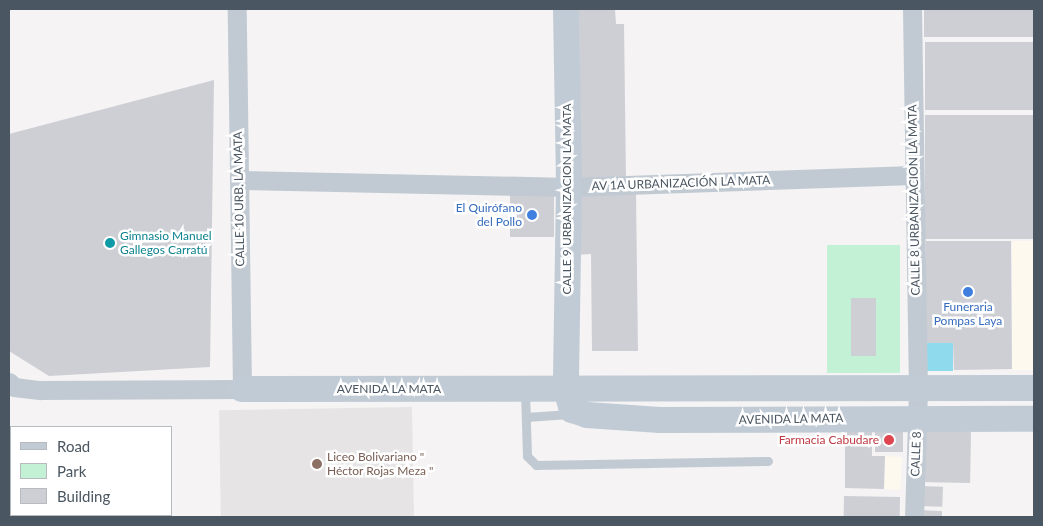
<!DOCTYPE html>
<html>
<head>
<meta charset="utf-8">
<style>
	body { margin:0 }
	#map { position:relative; width:1043px; height:526px; overflow:hidden; background:#f5f3f3; font-family:Lato,sans-serif }
	div>[style] { position:absolute }
	.commercial>* { inset:0; background:#fdf9ef; transform-origin:0 0 }
	.education>* { inset:0; background:#e6e4e5; transform-origin:0 0 }
	.green>* { inset:0; background:#c3f1d5; transform-origin:0 0 }
	.water>* { inset:0; background:#90daee; transform-origin:0 0 }
	.building>* { inset:0; background:#cdcfd5; transform-origin:0 0 }
	.lane>* { height:9px; margin:-4.5px; padding:0 4.5px; transform-origin:4.5px; border-radius:4.5px; background:#c1cad2 }
	.street>* { height:19px; margin:-9.5px; padding:0 9.5px; transform-origin:9.5px; border-radius:9.5px; background:#c1cad2 }
	.secondary>* { height:26px; margin:-13px; padding:0 13px; transform-origin:13px; border-radius:13px; background:#c1cbd6 }
	.dots>* { width:14px; height:14px; translate:-50% -50%; box-sizing:border-box; border:2px solid #fff; border-radius:50% }
	span { translate:-50% -50%; white-space:nowrap; text-align:center; line-height:1.15; -webkit-text-stroke:5px #fff; paint-order:stroke }
	.street-label { font-size:12px; color:#4a5661 }
	.shop-label { font-size:12px; color:#366cbe }
	.right { translate:-100% -50%; text-align:right }
	.culture-label { font-size:12px; color:#0d838f }
	.left { translate:0 -50%; text-align:left }
	.health-label { font-size:12px; color:#be3a42 }
	.education-label { font-size:12px; color:#785e54 }
	.frame { position:absolute; inset:0; border:10px solid #4a5661; pointer-events:none }
	.legend { position:absolute; left:10px; top:426px; width:162px; height:90px; box-sizing:border-box; background:#fff; border:1px solid #b7bbc0; margin:0; padding:6px 9px; list-style:none; font-size:15px; color:#4a5661 }
	.legend li { display:flex; align-items:center; gap:10px; height:25px }
	.legend b { width:25px; border:1px solid #b7bbc0 }
</style>
</head>
<body>
<div id="map">
	<div class="commercial">
		<div style="left:1012px;top:241px;width:22px;height:129px"></div>
		<div style="left:885px;top:456px;width:17px;height:33px;rotate:3deg"></div>
	</div>
	<div class="education">
		<div style="left:412px;top:407px;width:110px;height:193px;rotate:89deg"></div>
	</div>
	<div class="green">
		<div style="left:827px;top:245px;width:73px;height:128px"></div>
	</div>
	<div class="water">
		<div style="left:926px;top:343px;width:27px;height:28px"></div>
	</div>
	<div class="building">
		<div style="clip-path:polygon(579px 9px,615px 9px,616px 24px,624px 24px,626px 181px,580px 181px)"></div>
		<div style="left:924px;top:9px;width:110px;height:28px"></div>
		<div style="left:925px;top:42px;width:109px;height:68px"></div>
		<div style="clip-path:polygon(214px 80px,210px 367px,49px 376px,9px 351px,9px 134px)"></div>
		<div style="left:1034px;top:115px;width:124px;height:109px;rotate:90deg"></div>
		<div style="left:554px;top:192px;width:45px;height:44px;rotate:90deg"></div>
		<div style="clip-path:polygon(636px 193px,638px 351px,592px 351px,591px 254px,576px 255px,575px 195px)"></div>
		<div style="clip-path:polygon(926px 241px,1011px 241px,1012px 369px,954px 370px,953px 343px,926px 343px)"></div>
		<div style="left:851px;top:298px;width:25px;height:58px"></div>
		<div style="left:875px;top:429px;width:28px;height:23px"></div>
		<div style="clip-path:polygon(845px 430px,872px 430px,872px 456px,885px 456px,884px 489px,845px 488px)"></div>
		<div style="left:920px;top:431px;width:51px;height:51px;rotate:1deg"></div>
		<div style="left:919px;top:486px;width:24px;height:20px;rotate:2deg"></div>
		<div style="left:844px;top:496px;width:56px;height:21px;rotate:1deg"></div>
		<div style="clip-path:polygon(918px 510px,942px 511px,942px 517px,917px 517px)"></div>
	</div>
	<div class="lane">
		<div style="left:525px;top:392px;width:64px;rotate:88.2deg"></div>
		<div style="left:527px;top:456px;width:13px;rotate:45deg"></div>
		<div style="left:536px;top:465px;width:232px;rotate:-1deg"></div>
		<div style="left:526px;top:417px;width:44px;rotate:-3.9deg"></div>
	</div>
	<div class="street">
		<div style="left:912px;top:9px;width:381px;rotate:89.1deg"></div>
		<div style="left:918px;top:390px;width:127px;rotate:91.8deg"></div>
		<div style="left:239px;top:180px;width:330px;rotate:1.2deg"></div>
		<div style="left:569px;top:187px;width:344px;rotate:-2deg"></div>
		<div style="left:9px;top:382px;width:7px;rotate:45deg"></div>
		<div style="left:14px;top:387px;width:26px;rotate:7deg"></div>
		<div style="left:40px;top:390px;width:202px;rotate:-0.3deg"></div>
		<div style="left:242px;top:389px;width:380px;rotate:-90.8deg"></div>
	</div>
	<div class="secondary">
		<div style="left:566px;top:9px;width:178px;rotate:89deg"></div>
		<div style="left:569px;top:187px;width:202px;rotate:90.9deg"></div>
		<div style="left:566px;top:389px;width:22px;rotate:74deg"></div>
		<div style="left:572px;top:410px;width:16px;rotate:18deg"></div>
		<div style="left:587px;top:415px;width:73px;rotate:3.9deg"></div>
		<div style="left:660px;top:420px;width:374px;rotate:-0.2deg"></div>
		<div style="left:242px;top:389px;width:792px;rotate:-0.07deg"></div>
	</div>
	<div class="dots">
		<div style="left:532px;top:215px;background:#3f7fe0"></div>
		<div style="left:110px;top:243px;background:#0f9aa8"></div>
		<div style="left:968px;top:292px;background:#3f7fe0"></div>
		<div style="left:889px;top:440px;background:#e0444e"></div>
		<div style="left:317px;top:464px;background:#8d6e63"></div>
	</div>
	<div class="street-label">
		<span style="left:681px;top:183px;rotate:-2deg">AV 1A URBANIZACIÓN LA MATA</span>
		<span style="left:239px;top:199px;rotate:-91deg">CALLE 10 URB. LA MATA</span>
		<span style="left:567px;top:199px;rotate:-90deg">CALLE 9 URBANIZACION LA MATA</span>
		<span style="left:914px;top:200px;rotate:-91deg">CALLE 8 URBANIZACION LA MATA</span>
		<span style="left:389px;top:389px">AVENIDA LA MATA</span>
		<span style="left:791px;top:419px;rotate:-1deg">AVENIDA LA MATA</span>
		<span style="left:916px;top:454px;rotate:-88deg">CALLE 8</span>
	</div>
	<div class="shop-label">
		<span class="right" style="left:522px;top:215px">El Quirófano<br>del Pollo</span>
		<span style="left:968px;top:314px">Funeraria<br>Pompas Laya</span>
	</div>
	<div class="culture-label">
		<span class="left" style="left:120px;top:243px">Gimnasio Manuel<br>Gallegos Carratú</span>
	</div>
	<div class="health-label">
		<span class="right" style="left:879px;top:440px">Farmacia Cabudare</span>
	</div>
	<div class="education-label">
		<span class="left" style="left:327px;top:464px">Liceo Bolivariano "<br>Héctor Rojas Meza "</span>
	</div>
	<div class="frame"></div>
	<ul class="legend">
	<li><b style="height:6px;background:#c1cbd6"></b>Road</li>
	<li><b style="height:14px;background:#c3f1d5"></b>Park</li>
	<li><b style="height:14px;background:#cdcfd5"></b>Building</li>
	</ul>
</div>
</body>
</html>
